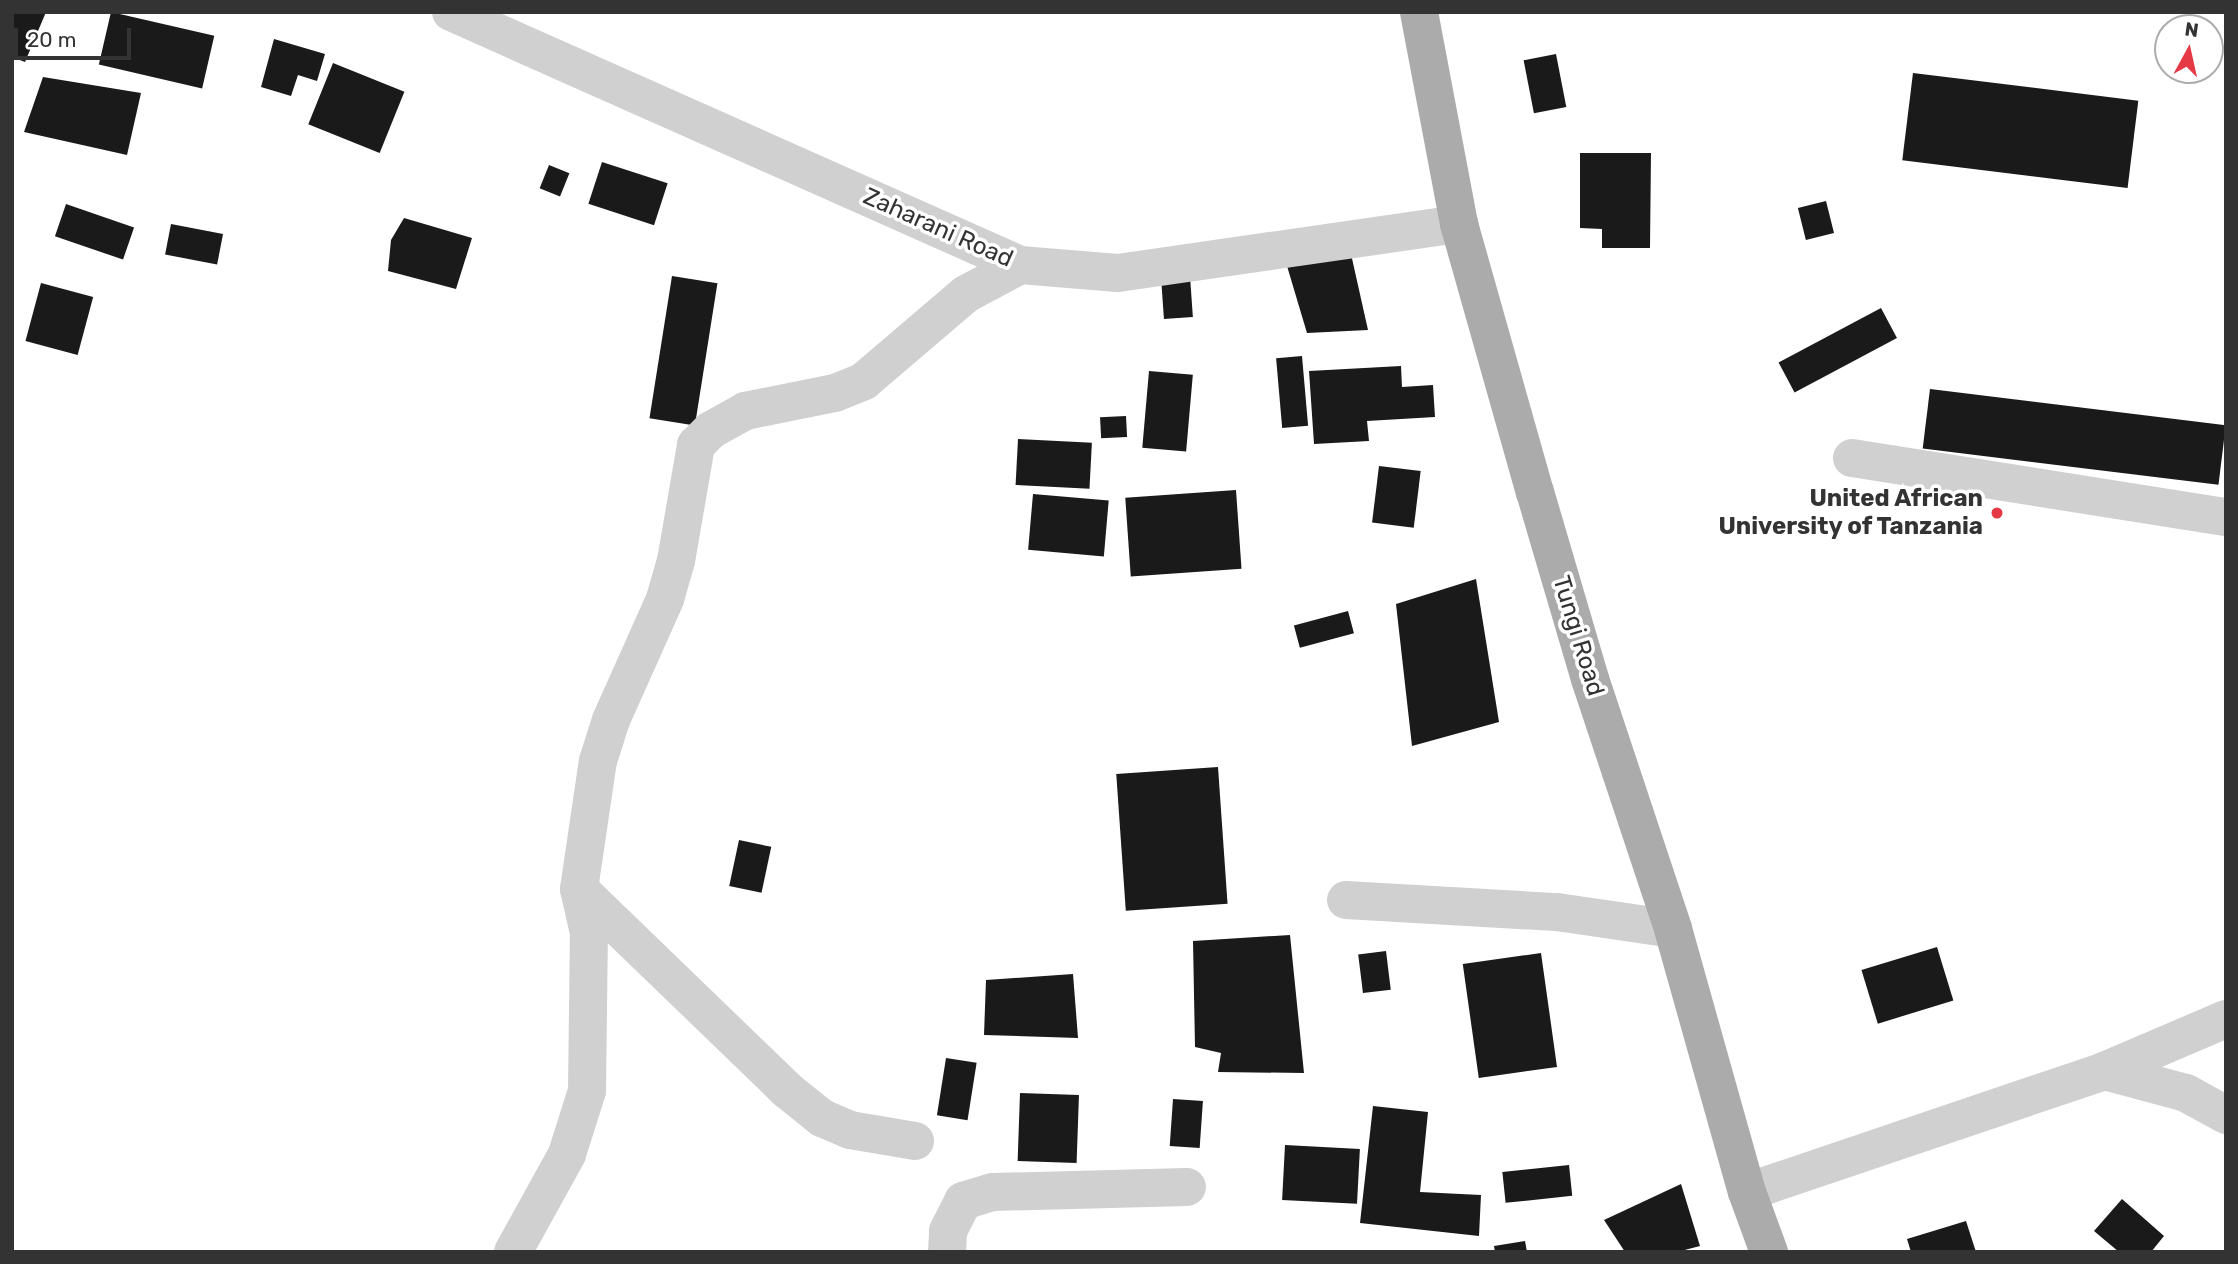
<!DOCTYPE html>
<html>
<head>
<meta charset="utf-8">
<style>
	body { margin:0 }
	#map { position:relative; width:2238px; height:1264px; overflow:hidden; background:#fff; font-family:Rubik,sans-serif }
	div>[style] { position:absolute }
	.building>* { inset:0; background:#1a1a1a; transform-origin:0 0 }
	.minor>* { height:38px; margin:-19px; padding:0 19px; transform-origin:19px; border-radius:19px; background:#d0d0d0 }
	.major>* { height:38px; margin:-19px; padding:0 19px; transform-origin:19px; border-radius:19px; background:#ababab }
	.dots>* { width:19px; height:19px; translate:-50% -50%; box-sizing:border-box; border:4px solid #fff; border-radius:50% }
	span { translate:-50% -50%; white-space:nowrap; text-align:center; line-height:1.15; -webkit-text-stroke:7px #fff; paint-order:stroke }
	.street-label { font-size:24px; color:#333 }
	.poi-label { font-size:24px; color:#333; font-weight:700 }
	.right { translate:-100% -50%; text-align:right }
	.frame { position:absolute; inset:0; border:14px solid #333; pointer-events:none }
	.north { position:absolute; left:2154px; top:14px; width:70px; height:70px; box-sizing:border-box; background:#fff; border:2px solid #adadad; border-radius:50%; rotate:8deg; font-size:19px; font-weight:700; line-height:28px; text-align:center; color:#333 }
	.north::after { content:''; display:block; margin:auto; width:24px; height:32px; background:#e63946; clip-path:polygon(50% 0,100% 100%,50% 72%,0 100%) }
	.scale { position:absolute; left:14px; top:28px; width:117px; height:32px; box-sizing:border-box; border:4px solid #333; border-top:0; padding-left:9px; font-size:21px; line-height:24px; white-space:nowrap; color:#333; -webkit-text-stroke:5px #fff; paint-order:stroke }
</style>
</head>
<body>
<div id="map">
	<div class="building">
		<div style="clip-path:polygon(12px 12px,46px 12px,25px 62px,12px 57px)"></div>
		<div style="left:111px;top:12px;width:106px;height:54px;rotate:13deg"></div>
		<div style="clip-path:polygon(274px 39px,325px 54px,317px 81px,298px 75px,291px 96px,261px 87px)"></div>
		<div style="left:1556px;top:54px;width:54px;height:33px;rotate:79deg"></div>
		<div style="left:333px;top:63px;width:77px;height:66px;rotate:22deg"></div>
		<div style="left:1913px;top:73px;width:227px;height:88px;rotate:7deg"></div>
		<div style="clip-path:polygon(43px 77px,141px 93px,127px 155px,24px 132px)"></div>
		<div style="clip-path:polygon(1580px 153px,1651px 153px,1650px 248px,1602px 248px,1602px 229px,1580px 228px)"></div>
		<div style="left:602px;top:162px;width:69px;height:44px;rotate:18deg"></div>
		<div style="left:549px;top:165px;width:22px;height:25px;rotate:22deg"></div>
		<div style="left:1826px;top:201px;width:33px;height:29px;rotate:76deg"></div>
		<div style="left:66px;top:204px;width:72px;height:34px;rotate:19deg"></div>
		<div style="clip-path:polygon(404px 218px,472px 238px,456px 289px,388px 271px,391px 240px)"></div>
		<div style="left:171px;top:224px;width:53px;height:31px;rotate:11deg"></div>
		<div style="clip-path:polygon(1351px 254px,1368px 330px,1307px 333px,1287px 266px)"></div>
		<div style="left:672px;top:276px;width:46px;height:144px;rotate:9deg"></div>
		<div style="left:1190px;top:276px;width:41px;height:29px;rotate:86deg"></div>
		<div style="left:41px;top:283px;width:54px;height:60px;rotate:15deg"></div>
		<div style="left:1881px;top:308px;width:34px;height:116px;rotate:62deg"></div>
		<div style="left:1302px;top:356px;width:70px;height:26px;rotate:85deg"></div>
		<div style="clip-path:polygon(1401px 366px,1402px 387px,1433px 385px,1435px 417px,1367px 421px,1369px 441px,1314px 444px,1309px 371px)"></div>
		<div style="left:1149px;top:371px;width:44px;height:77px;rotate:5deg"></div>
		<div style="left:1930px;top:389px;width:298px;height:60px;rotate:7deg"></div>
		<div style="left:1126px;top:416px;width:21px;height:26px;rotate:87deg"></div>
		<div style="left:1018px;top:439px;width:74px;height:46px;rotate:3deg"></div>
		<div style="left:1379px;top:466px;width:42px;height:57px;rotate:7deg"></div>
		<div style="left:1236px;top:490px;width:79px;height:111px;rotate:86deg"></div>
		<div style="left:1033px;top:494px;width:76px;height:56px;rotate:5deg"></div>
		<div style="clip-path:polygon(1476px 579px,1499px 722px,1412px 746px,1396px 604px)"></div>
		<div style="left:1348px;top:611px;width:23px;height:56px;rotate:75deg"></div>
		<div style="left:1218px;top:767px;width:137px;height:102px;rotate:86deg"></div>
		<div style="left:739px;top:840px;width:33px;height:47px;rotate:12deg"></div>
		<div style="clip-path:polygon(1290px 935px,1304px 1073px,1218px 1072px,1221px 1053px,1195px 1047px,1193px 941px)"></div>
		<div style="left:1937px;top:947px;width:56px;height:79px;rotate:73deg"></div>
		<div style="left:1386px;top:951px;width:39px;height:28px;rotate:83deg"></div>
		<div style="left:1541px;top:953px;width:115px;height:79px;rotate:82deg"></div>
		<div style="clip-path:polygon(1073px 974px,1078px 1038px,984px 1035px,986px 980px)"></div>
		<div style="left:946px;top:1058px;width:31px;height:58px;rotate:9deg"></div>
		<div style="left:1020px;top:1093px;width:59px;height:68px;rotate:2deg"></div>
		<div style="left:1173px;top:1099px;width:30px;height:47px;rotate:4deg"></div>
		<div style="clip-path:polygon(1373px 1106px,1428px 1112px,1420px 1192px,1481px 1195px,1479px 1236px,1360px 1223px)"></div>
		<div style="left:1285px;top:1145px;width:75px;height:55px;rotate:3deg"></div>
		<div style="left:1569px;top:1165px;width:31px;height:67px;rotate:84deg"></div>
		<div style="clip-path:polygon(1681px 1184px,1700px 1246px,1677px 1252px,1625px 1252px,1604px 1220px)"></div>
		<div style="clip-path:polygon(2122px 1199px,2164px 1236px,2151px 1252px,2119px 1252px,2094px 1231px)"></div>
		<div style="clip-path:polygon(1966px 1221px,1976px 1252px,1911px 1252px,1907px 1239px)"></div>
		<div style="clip-path:polygon(1525px 1241px,1527px 1252px,1495px 1252px,1494px 1246px)"></div>
	</div>
	<div class="minor">
		<div style="left:451px;top:12px;width:623px;rotate:23.97deg"></div>
		<div style="left:1020px;top:265px;width:98px;rotate:4.7deg"></div>
		<div style="left:1118px;top:273px;width:345px;rotate:-8.2deg"></div>
		<div style="left:1852px;top:458px;width:379px;rotate:9deg"></div>
		<div style="left:579px;top:889px;width:289px;rotate:44deg"></div>
		<div style="left:787px;top:1090px;width:45px;rotate:38.7deg"></div>
		<div style="left:822px;top:1118px;width:30px;rotate:23deg"></div>
		<div style="left:850px;top:1130px;width:66px;rotate:9.6deg"></div>
		<div style="left:1346px;top:900px;width:211px;rotate:3.3deg"></div>
		<div style="left:1557px;top:912px;width:117px;rotate:8.3deg"></div>
		<div style="left:2104px;top:1071px;width:85px;rotate:15deg"></div>
		<div style="left:2186px;top:1093px;width:46px;rotate:28.8deg"></div>
		<div style="left:1747px;top:1192px;width:377px;rotate:-18.7deg"></div>
		<div style="left:2104px;top:1071px;width:133px;rotate:-23.1deg"></div>
		<div style="left:513px;top:1252px;width:112px;rotate:-61.1deg"></div>
		<div style="left:567px;top:1154px;width:66px;rotate:-72.4deg"></div>
		<div style="left:587px;top:1091px;width:158px;rotate:-89.3deg"></div>
		<div style="left:589px;top:933px;width:45px;rotate:-102.8deg"></div>
		<div style="left:579px;top:889px;width:129px;rotate:-81.6deg"></div>
		<div style="left:598px;top:761px;width:43px;rotate:-72.4deg"></div>
		<div style="left:611px;top:720px;width:133px;rotate:-65.9deg"></div>
		<div style="left:665px;top:599px;width:40px;rotate:-74deg"></div>
		<div style="left:676px;top:561px;width:118px;rotate:-80.2deg"></div>
		<div style="left:696px;top:445px;width:21px;rotate:-45deg"></div>
		<div style="left:711px;top:430px;width:39px;rotate:-29deg"></div>
		<div style="left:745px;top:411px;width:92px;rotate:-11.3deg"></div>
		<div style="left:835px;top:393px;width:31px;rotate:-22deg"></div>
		<div style="left:864px;top:381px;width:134px;rotate:-40.5deg"></div>
		<div style="left:966px;top:294px;width:61px;rotate:-28.2deg"></div>
		<div style="left:947px;top:1252px;width:21px;rotate:-87deg"></div>
		<div style="left:948px;top:1231px;width:34px;rotate:-63deg"></div>
		<div style="left:963px;top:1201px;width:31px;rotate:-17deg"></div>
		<div style="left:993px;top:1192px;width:194px;rotate:-1.5deg"></div>
	</div>
	<div class="major">
		<div style="left:1419px;top:12px;width:216px;rotate:79.3deg"></div>
		<div style="left:1459px;top:224px;width:279px;rotate:74.2deg"></div>
		<div style="left:1535px;top:492px;width:195px;rotate:73.6deg"></div>
		<div style="left:1590px;top:679px;width:263px;rotate:71.6deg"></div>
		<div style="left:1673px;top:929px;width:273px;rotate:74.3deg"></div>
		<div style="left:1747px;top:1192px;width:64px;rotate:69.9deg"></div>
	</div>
	<div class="dots">
		<div style="left:1997px;top:513px;background:#e63946"></div>
	</div>
	<div class="street-label">
		<span style="left:938px;top:228px;rotate:24deg">Zaharani Road</span>
		<span style="left:1578px;top:636px;rotate:73deg">Tungi Road</span>
	</div>
	<div class="poi-label">
		<span class="right" style="left:1983px;top:513px">United African<br>University of Tanzania</span>
	</div>
	<div class="frame"></div>
	<div class="north">N</div>
	<div class="scale">20 m</div>
</div>
</body>
</html>
